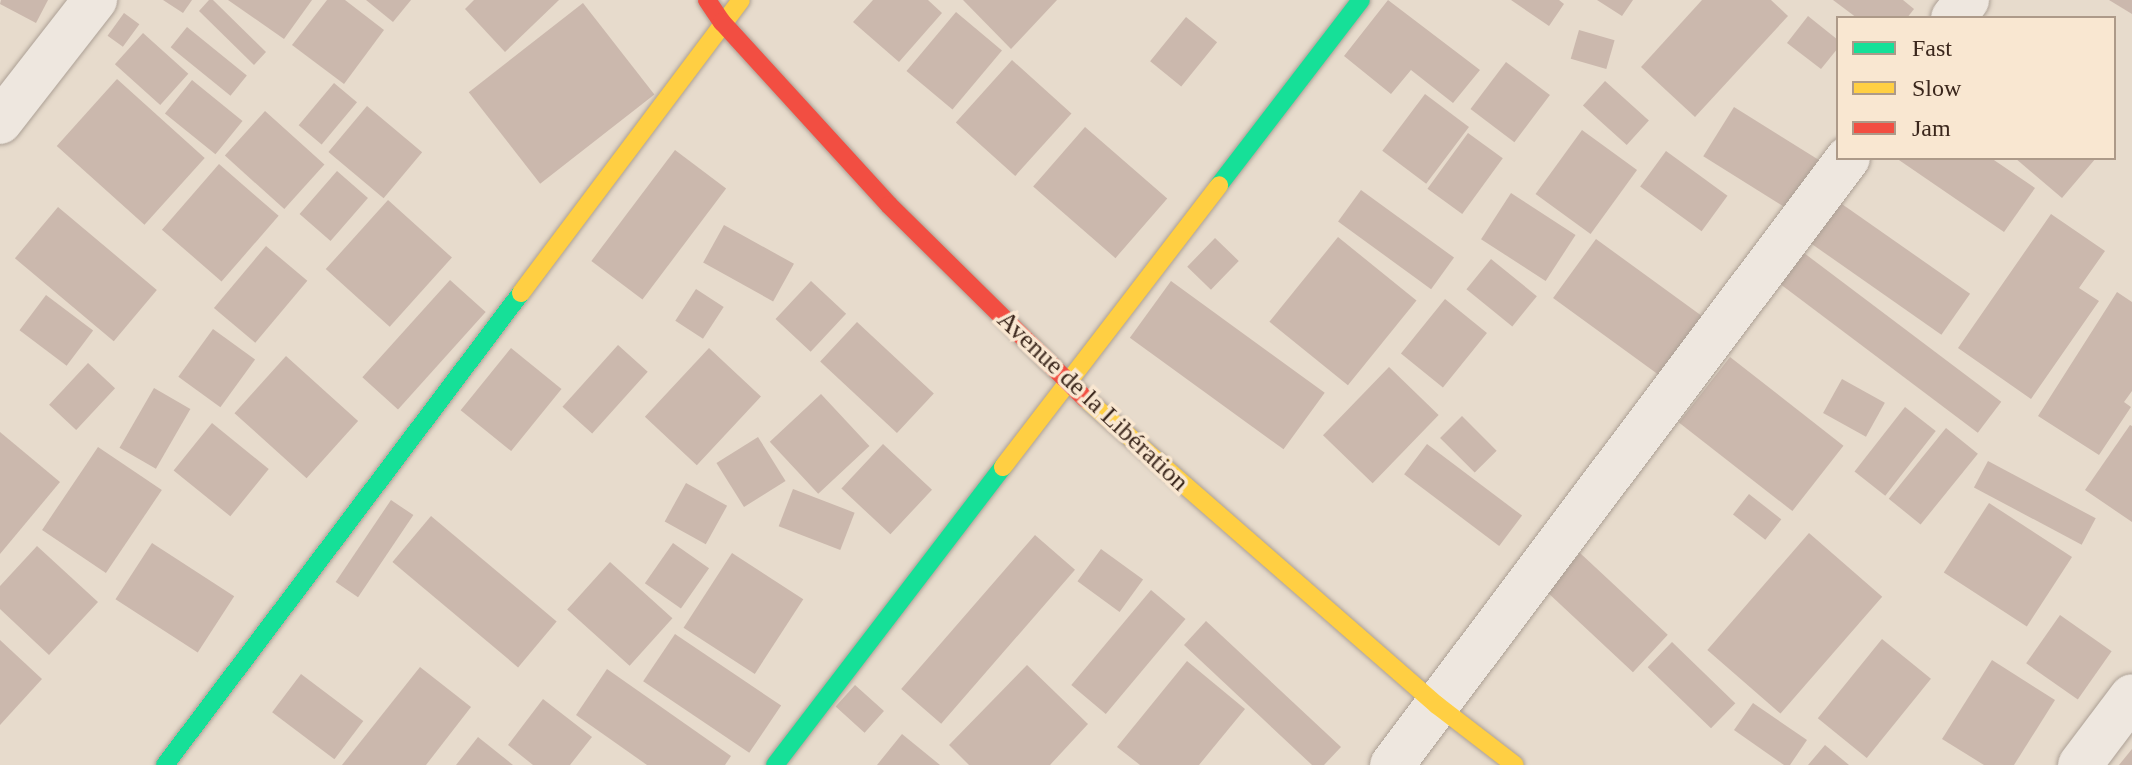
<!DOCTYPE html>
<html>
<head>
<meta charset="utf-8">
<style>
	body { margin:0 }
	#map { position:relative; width:2132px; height:765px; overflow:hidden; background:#e7dbcc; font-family:Georgia,serif }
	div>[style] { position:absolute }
	.building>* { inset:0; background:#cbb8ad; transform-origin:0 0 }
	.roads { filter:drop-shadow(0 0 2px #aca095) drop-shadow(0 0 2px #aca095) }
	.street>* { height:44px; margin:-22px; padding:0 22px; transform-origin:22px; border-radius:22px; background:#eee7df }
	.fast>* { height:18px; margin:-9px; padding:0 9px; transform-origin:9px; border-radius:9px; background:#16e098 }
	.slow>* { height:18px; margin:-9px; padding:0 9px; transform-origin:9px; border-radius:9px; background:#ffcf43 }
	.jam>* { height:18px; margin:-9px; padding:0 9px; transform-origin:9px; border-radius:9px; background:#f24e42 }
	span { translate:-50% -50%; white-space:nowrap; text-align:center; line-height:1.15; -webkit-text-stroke:7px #f9e7d1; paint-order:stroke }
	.street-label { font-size:26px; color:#3b271c }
	.legend { position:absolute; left:1836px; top:16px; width:280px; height:144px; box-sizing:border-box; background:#f9e7d1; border:2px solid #ad9a89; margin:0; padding:10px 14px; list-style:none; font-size:24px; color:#3b271c }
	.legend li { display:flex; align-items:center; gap:16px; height:40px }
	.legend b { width:40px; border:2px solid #ad9a89 }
</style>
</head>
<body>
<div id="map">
	<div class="building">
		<div style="clip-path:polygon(1px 0,48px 0,36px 23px,0 4px)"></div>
		<div style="clip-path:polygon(163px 0,192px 0,183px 13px)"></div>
		<div style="clip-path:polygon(209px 0,213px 0,266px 52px,254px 65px,199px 11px)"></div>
		<div style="clip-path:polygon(228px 0,312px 0,284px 39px)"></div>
		<div style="clip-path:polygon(327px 0,345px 0,384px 30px,344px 84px,292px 45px)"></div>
		<div style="clip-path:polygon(366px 0,411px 0,393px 22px)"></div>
		<div style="clip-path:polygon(474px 0,559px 0,505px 52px,465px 9px)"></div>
		<div style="clip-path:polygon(873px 0,928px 0,942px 13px,899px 62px,853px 22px)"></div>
		<div style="clip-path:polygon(963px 0,1057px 0,1011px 49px)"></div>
		<div style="clip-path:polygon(1388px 0,1480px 70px,1453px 103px,1411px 70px,1391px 94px,1344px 56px)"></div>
		<div style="clip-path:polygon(1511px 0,1559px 0,1564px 4px,1549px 26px)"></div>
		<div style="clip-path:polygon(1597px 0,1633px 0,1622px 16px)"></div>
		<div style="clip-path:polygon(1702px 0,1771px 0,1788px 16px,1695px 117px,1641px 67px)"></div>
		<div style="clip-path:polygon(1833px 0,1903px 0,1914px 9px,1907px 18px,1857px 18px)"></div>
		<div style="clip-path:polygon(2109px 0,2132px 0,2132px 14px)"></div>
		<div style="left:583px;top:3px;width:116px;height:145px;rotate:52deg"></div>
		<div style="left:956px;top:12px;width:60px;height:77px;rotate:40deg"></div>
		<div style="left:124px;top:13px;width:19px;height:28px;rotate:36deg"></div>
		<div style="clip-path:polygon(1808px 16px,1838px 40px,1838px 48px,1821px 69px,1787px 43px)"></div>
		<div style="left:1186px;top:17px;width:40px;height:57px;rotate:39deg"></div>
		<div style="left:187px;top:27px;width:77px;height:26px;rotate:39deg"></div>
		<div style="left:1579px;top:30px;width:37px;height:30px;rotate:16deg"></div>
		<div style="left:143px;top:33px;width:61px;height:42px;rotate:42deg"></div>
		<div style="left:1012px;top:60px;width:80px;height:84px;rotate:42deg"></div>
		<div style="left:1506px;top:62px;width:55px;height:59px;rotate:37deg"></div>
		<div style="left:117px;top:79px;width:118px;height:90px;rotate:42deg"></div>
		<div style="left:192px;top:80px;width:65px;height:43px;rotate:39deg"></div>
		<div style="left:1605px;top:81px;width:59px;height:33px;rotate:42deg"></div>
		<div style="left:334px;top:83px;width:30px;height:55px;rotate:40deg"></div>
		<div style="left:1425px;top:94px;width:55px;height:71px;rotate:37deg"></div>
		<div style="left:367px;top:106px;width:72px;height:60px;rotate:40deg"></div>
		<div style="left:1734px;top:107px;width:111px;height:58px;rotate:32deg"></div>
		<div style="left:265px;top:111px;width:80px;height:60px;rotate:42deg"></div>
		<div style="left:1085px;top:127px;width:109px;height:79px;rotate:41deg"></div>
		<div style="left:1582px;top:130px;width:68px;height:79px;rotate:36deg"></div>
		<div style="left:1468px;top:133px;width:43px;height:69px;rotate:36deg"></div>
		<div style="left:675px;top:150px;width:64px;height:139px;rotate:37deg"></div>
		<div style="left:1666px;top:151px;width:76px;height:44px;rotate:36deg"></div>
		<div style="clip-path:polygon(1896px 158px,1991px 158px,2035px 188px,2004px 232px)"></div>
		<div style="clip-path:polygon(2015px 158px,2096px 158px,2062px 198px)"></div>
		<div style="left:219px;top:164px;width:79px;height:87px;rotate:41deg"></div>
		<div style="left:337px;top:171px;width:41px;height:57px;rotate:41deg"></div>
		<div style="left:1361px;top:190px;width:115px;height:39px;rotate:36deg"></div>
		<div style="left:1511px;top:193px;width:77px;height:55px;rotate:33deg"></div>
		<div style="left:388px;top:200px;width:86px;height:93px;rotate:42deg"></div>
		<div style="left:1839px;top:202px;width:160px;height:50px;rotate:35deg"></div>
		<div style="left:58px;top:207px;width:129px;height:67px;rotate:40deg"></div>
		<div style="clip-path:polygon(2051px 214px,2105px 251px,2079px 288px,2099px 301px,2031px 399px,1958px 348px)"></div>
		<div style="left:724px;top:225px;width:80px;height:43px;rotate:29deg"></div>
		<div style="left:1338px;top:237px;width:101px;height:109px;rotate:39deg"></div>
		<div style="left:1215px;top:238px;width:33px;height:40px;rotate:44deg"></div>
		<div style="left:1596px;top:239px;width:133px;height:73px;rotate:36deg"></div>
		<div style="left:266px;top:246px;width:54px;height:81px;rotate:40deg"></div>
		<div style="left:1804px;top:253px;width:247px;height:39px;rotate:37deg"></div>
		<div style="left:1491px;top:259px;width:59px;height:39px;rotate:39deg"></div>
		<div style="left:450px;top:280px;width:48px;height:131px;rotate:42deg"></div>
		<div style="left:811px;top:281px;width:48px;height:52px;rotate:43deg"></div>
		<div style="left:1171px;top:281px;width:190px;height:70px;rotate:36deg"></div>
		<div style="left:696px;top:289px;width:33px;height:38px;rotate:33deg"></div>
		<div style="clip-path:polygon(2117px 292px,2132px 302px,2132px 391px,2124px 402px,2131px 407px,2099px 455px,2038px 416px)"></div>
		<div style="left:46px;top:295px;width:59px;height:44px;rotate:37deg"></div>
		<div style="left:1445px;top:299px;width:54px;height:70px;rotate:39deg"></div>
		<div style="left:857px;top:322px;width:105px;height:54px;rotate:43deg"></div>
		<div style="left:213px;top:329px;width:52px;height:59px;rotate:36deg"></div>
		<div style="left:618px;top:345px;width:40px;height:83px;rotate:42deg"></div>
		<div style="left:511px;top:348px;width:65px;height:80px;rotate:39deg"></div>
		<div style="left:709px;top:348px;width:71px;height:94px;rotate:43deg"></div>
		<div style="left:286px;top:356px;width:97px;height:77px;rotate:42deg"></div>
		<div style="left:1730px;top:357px;width:144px;height:83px;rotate:38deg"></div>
		<div style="left:88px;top:363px;width:37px;height:57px;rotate:43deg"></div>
		<div style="left:1389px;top:367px;width:69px;height:95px;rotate:44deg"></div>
		<div style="left:1842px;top:379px;width:49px;height:39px;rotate:29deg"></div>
		<div style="left:154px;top:388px;width:42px;height:69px;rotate:30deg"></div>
		<div style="left:821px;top:394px;width:71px;height:70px;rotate:47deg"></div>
		<div style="left:1905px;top:407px;width:39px;height:82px;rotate:38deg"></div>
		<div style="left:1462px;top:416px;width:49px;height:31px;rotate:45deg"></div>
		<div style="left:212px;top:423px;width:73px;height:61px;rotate:39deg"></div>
		<div style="clip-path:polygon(2130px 425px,2132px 426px,2132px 522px,2085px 490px)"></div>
		<div style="left:1946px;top:428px;width:41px;height:91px;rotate:39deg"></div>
		<div style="clip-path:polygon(0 432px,60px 482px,0 554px)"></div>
		<div style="left:758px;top:437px;width:52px;height:49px;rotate:58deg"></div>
		<div style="left:883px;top:444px;width:67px;height:61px;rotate:43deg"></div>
		<div style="left:1427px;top:444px;width:119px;height:38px;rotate:37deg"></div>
		<div style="left:98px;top:447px;width:77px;height:100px;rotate:34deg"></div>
		<div style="left:1988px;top:461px;width:122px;height:30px;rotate:28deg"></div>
		<div style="left:686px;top:483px;width:47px;height:44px;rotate:29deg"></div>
		<div style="left:793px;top:489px;width:66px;height:40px;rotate:21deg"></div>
		<div style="left:1749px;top:494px;width:41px;height:26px;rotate:38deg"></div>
		<div style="left:391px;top:500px;width:27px;height:99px;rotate:34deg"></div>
		<div style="left:1989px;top:503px;width:99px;height:83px;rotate:33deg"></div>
		<div style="left:431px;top:516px;width:164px;height:60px;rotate:40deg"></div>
		<div style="left:1809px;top:533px;width:97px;height:155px;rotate:41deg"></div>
		<div style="left:1035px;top:535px;width:53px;height:204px;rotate:41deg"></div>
		<div style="left:152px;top:543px;width:98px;height:67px;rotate:33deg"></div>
		<div style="left:673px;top:543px;width:44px;height:49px;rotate:35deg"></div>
		<div style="clip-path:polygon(37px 546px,98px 602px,49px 655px,0 609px,0 586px)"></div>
		<div style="left:1101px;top:549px;width:52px;height:40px;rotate:36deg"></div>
		<div style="left:732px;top:553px;width:85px;height:89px;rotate:33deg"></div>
		<div style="left:1580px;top:553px;width:120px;height:51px;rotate:43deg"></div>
		<div style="left:610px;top:562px;width:84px;height:64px;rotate:42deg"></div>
		<div style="left:1151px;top:590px;width:45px;height:124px;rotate:40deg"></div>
		<div style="left:2060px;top:615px;width:63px;height:59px;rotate:35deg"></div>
		<div style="clip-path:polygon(1206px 621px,1341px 747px,1324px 765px,1312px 765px,1184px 645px)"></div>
		<div style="left:675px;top:634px;width:128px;height:57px;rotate:34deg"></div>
		<div style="left:1882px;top:639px;width:63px;height:102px;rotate:39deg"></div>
		<div style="clip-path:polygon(0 640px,42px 679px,0 725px)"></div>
		<div style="left:1672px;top:642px;width:88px;height:35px;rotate:44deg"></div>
		<div style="clip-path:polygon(1992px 660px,2055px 700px,2014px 765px,1984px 765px,1942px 739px)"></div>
		<div style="clip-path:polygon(1187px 661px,1245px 709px,1199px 765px,1140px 765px,1117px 747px)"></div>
		<div style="clip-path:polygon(1027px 665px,1088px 724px,1050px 765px,969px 765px,949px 745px)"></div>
		<div style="clip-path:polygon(420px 667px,471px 707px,426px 765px,342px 765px)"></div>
		<div style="clip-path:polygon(607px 669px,731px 756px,725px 765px,647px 765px,576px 715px)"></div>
		<div style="left:301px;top:674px;width:78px;height:48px;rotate:37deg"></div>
		<div style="left:855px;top:685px;width:39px;height:29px;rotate:42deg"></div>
		<div style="clip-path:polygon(543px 699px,592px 737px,570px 765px,533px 765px,508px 745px)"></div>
		<div style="clip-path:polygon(1753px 703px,1807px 740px,1790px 765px,1784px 765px,1734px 730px)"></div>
		<div style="clip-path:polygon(902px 734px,940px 765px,877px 765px)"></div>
		<div style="clip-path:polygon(478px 737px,513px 765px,456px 765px)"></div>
		<div style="clip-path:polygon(1825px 745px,1849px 765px,1808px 765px)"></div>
		<div style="clip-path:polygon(2132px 749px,2132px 765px,2119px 765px)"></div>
	</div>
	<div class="roads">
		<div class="street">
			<div style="left:1953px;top:18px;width:23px;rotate:-52deg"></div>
			<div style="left:0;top:122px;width:155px;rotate:-52.1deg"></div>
			<div style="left:1392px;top:765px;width:759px;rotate:-53.08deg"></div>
			<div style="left:2080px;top:765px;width:86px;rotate:-53deg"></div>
		</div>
		<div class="fast">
			<div style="left:1219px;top:185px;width:233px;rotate:-52.5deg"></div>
			<div style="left:165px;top:765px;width:591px;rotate:-52.98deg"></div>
			<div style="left:775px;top:765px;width:375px;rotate:-52.6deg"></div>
		</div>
		<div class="slow">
			<div style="left:521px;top:293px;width:366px;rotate:-53.1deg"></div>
			<div style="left:1086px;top:399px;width:466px;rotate:41.1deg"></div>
			<div style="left:1437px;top:705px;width:98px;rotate:37.6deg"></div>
			<div style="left:1003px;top:467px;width:355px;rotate:-52.5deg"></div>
		</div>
		<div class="jam">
			<div style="left:707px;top:0;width:27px;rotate:56deg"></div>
			<div style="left:722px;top:22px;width:248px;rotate:47.6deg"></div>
			<div style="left:889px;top:205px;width:276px;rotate:44.6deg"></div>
		</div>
	</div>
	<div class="street-label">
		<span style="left:1093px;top:401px;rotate:43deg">Avenue de la Libération</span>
	</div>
	<ul class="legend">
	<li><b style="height:10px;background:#16e098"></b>Fast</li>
	<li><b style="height:10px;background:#ffcf43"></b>Slow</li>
	<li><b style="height:10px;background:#f24e42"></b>Jam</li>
	</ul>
</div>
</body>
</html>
